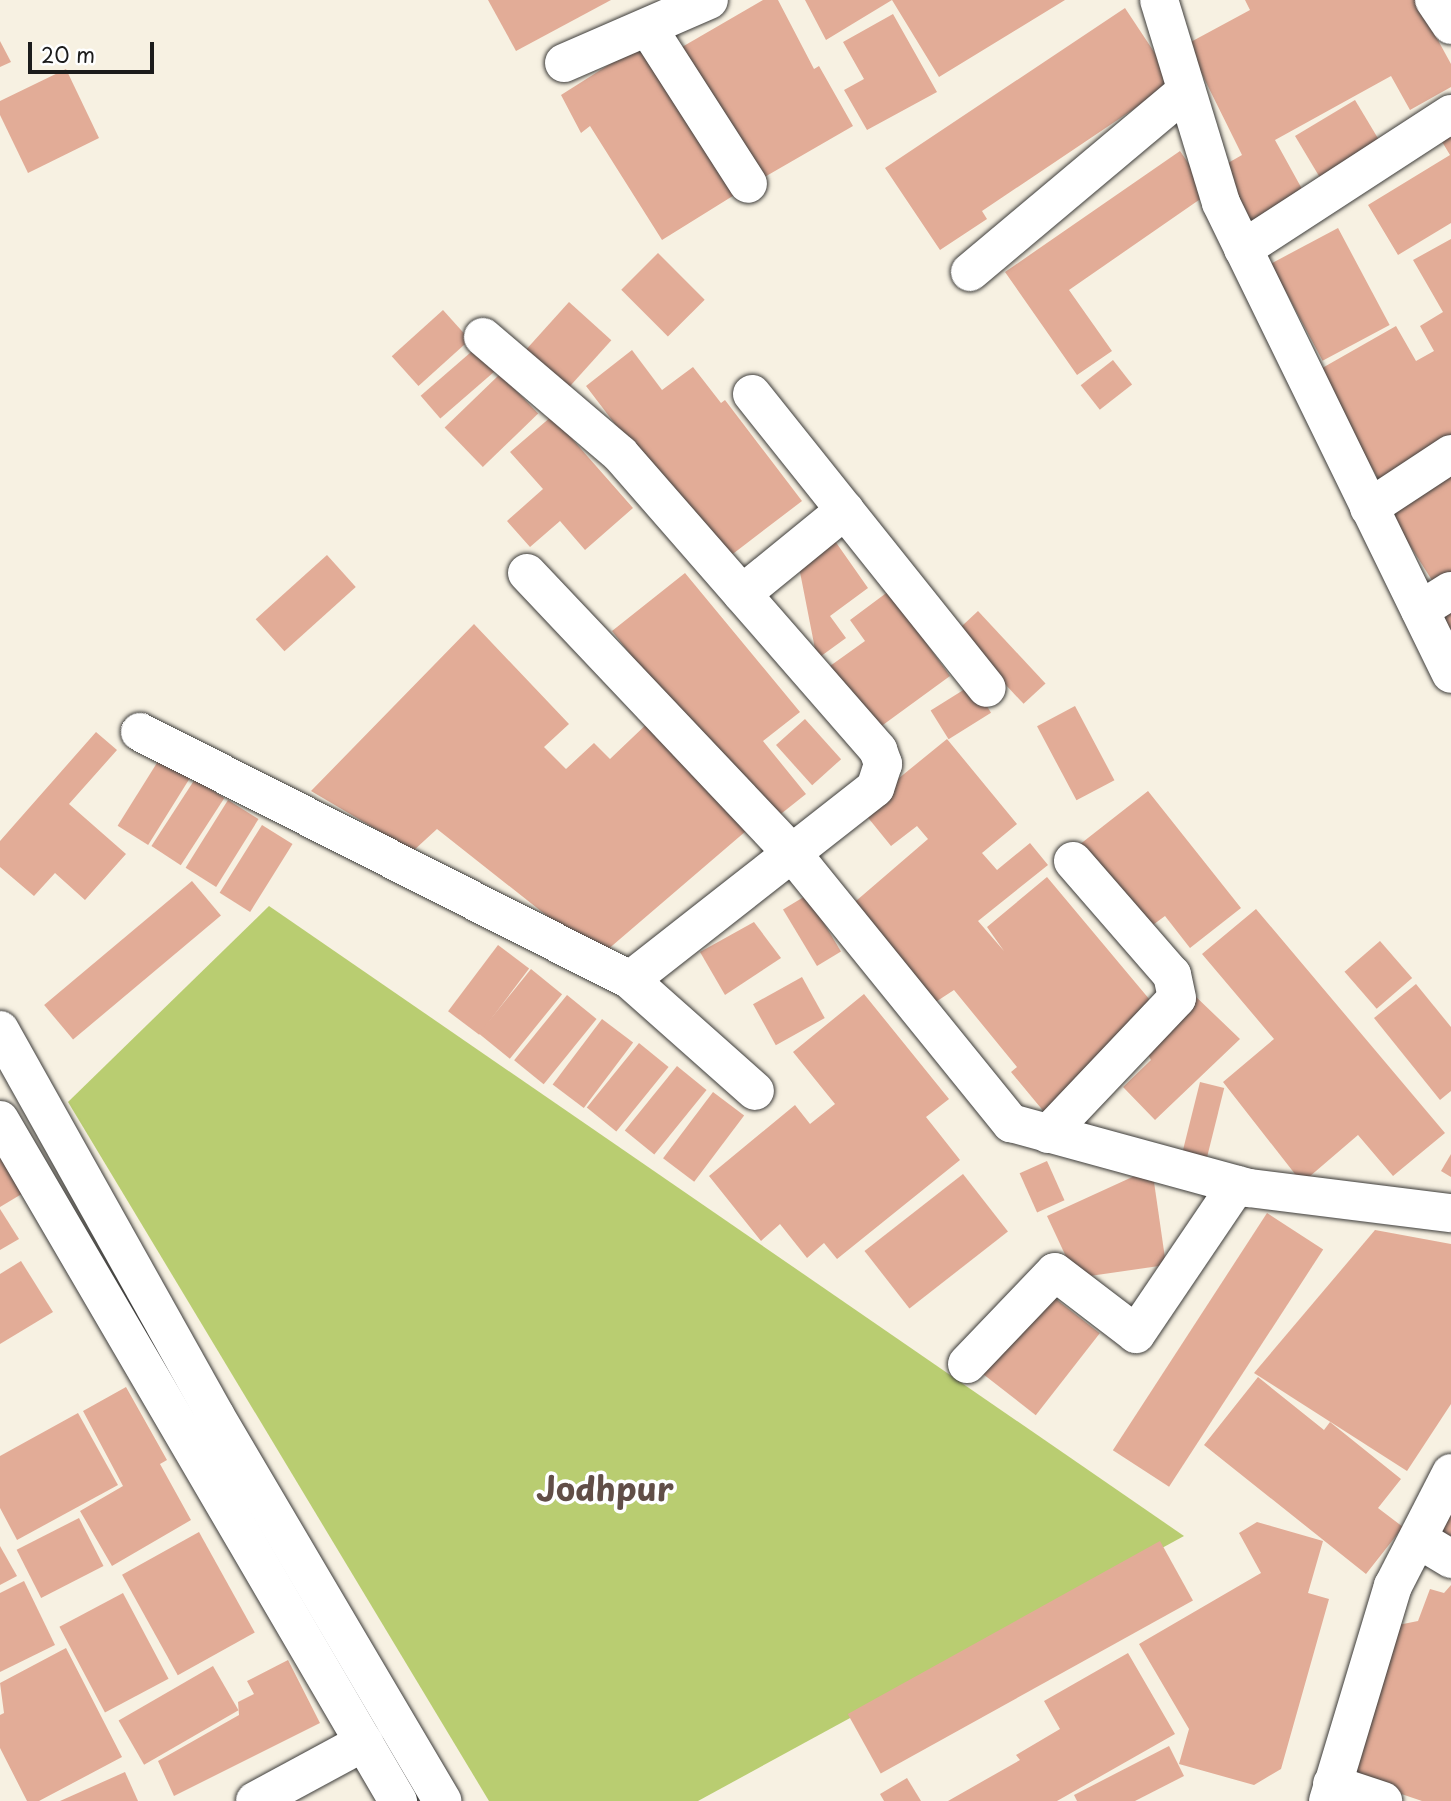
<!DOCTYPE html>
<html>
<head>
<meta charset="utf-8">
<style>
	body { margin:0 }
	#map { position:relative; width:1451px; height:1801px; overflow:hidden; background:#f7f1e2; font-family:"Playpen Sans",sans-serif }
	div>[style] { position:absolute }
	.green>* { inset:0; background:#b9cd71 }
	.building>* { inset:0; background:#e2ac97; transform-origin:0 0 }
	.roads { filter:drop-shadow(0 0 2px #3d3c3a) drop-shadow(0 0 2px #3d3c3a) }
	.minor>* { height:38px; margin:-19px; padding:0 19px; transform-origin:19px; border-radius:19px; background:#fff }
	.tertiary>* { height:38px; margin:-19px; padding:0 19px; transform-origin:19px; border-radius:19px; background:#fff }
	span { translate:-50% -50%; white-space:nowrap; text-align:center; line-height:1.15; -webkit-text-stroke:7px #fff; paint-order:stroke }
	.town-label { font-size:33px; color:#614e47; font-weight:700 }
	.scale { position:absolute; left:28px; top:42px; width:126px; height:32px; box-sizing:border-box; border:4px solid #1c1c1c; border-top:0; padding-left:9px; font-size:21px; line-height:24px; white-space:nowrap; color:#1c1c1c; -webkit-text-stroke:5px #fff; paint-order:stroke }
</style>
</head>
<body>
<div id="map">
	<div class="green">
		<div style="clip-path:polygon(269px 906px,1184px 1536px,698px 1801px,489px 1801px,68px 1102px)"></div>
	</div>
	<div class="building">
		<div style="clip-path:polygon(488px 0,611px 0,516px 51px)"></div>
		<div style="clip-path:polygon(763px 0,778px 0,814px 69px,819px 66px,853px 126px,761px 179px,682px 47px)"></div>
		<div style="clip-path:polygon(805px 0,1065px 0,939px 77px,892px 0,826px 40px)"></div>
		<div style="clip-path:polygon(1245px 0,1416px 0,1451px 64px,1451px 87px,1410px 110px,1391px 76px,1275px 140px,1307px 198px,1253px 227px,1221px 167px,1242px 155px,1187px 44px,1250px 10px)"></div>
		<div style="clip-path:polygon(1125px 8px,1174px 82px,982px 211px,987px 219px,940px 250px,885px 168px)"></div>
		<div style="clip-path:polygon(893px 14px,937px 92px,867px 130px,844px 90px,864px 79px,843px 42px)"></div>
		<div style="clip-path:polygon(0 41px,11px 62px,0 67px)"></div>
		<div style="clip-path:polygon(640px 45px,744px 189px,662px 240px,590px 126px,581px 133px,561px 95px)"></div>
		<div style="clip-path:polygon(66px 69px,99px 138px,28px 173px,0 115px,0 101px)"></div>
		<div style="left:1355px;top:100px;width:60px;height:70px;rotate:59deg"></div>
		<div style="clip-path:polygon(1451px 127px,1451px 223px,1398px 255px,1368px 205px,1450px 155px,1438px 135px)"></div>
		<div style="clip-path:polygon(1180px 151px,1209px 193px,1069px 290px,1112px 351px,1077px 375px,1005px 272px)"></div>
		<div style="left:1338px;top:228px;width:110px;height:76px;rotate:62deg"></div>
		<div style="clip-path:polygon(1451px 239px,1451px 441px,1380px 482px,1317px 371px,1396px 326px,1416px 361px,1434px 351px,1420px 326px,1443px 312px,1413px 260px)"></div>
		<div style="left:658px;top:253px;width:66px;height:52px;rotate:45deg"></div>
		<div style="left:569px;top:302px;width:57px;height:67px;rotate:42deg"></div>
		<div style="left:443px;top:310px;width:40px;height:69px;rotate:48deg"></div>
		<div style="left:478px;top:346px;width:30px;height:76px;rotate:49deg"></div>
		<div style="clip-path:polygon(632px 350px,662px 390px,693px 367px,721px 403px,725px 400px,802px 501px,721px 563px,586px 386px)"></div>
		<div style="left:1113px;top:360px;width:31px;height:41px;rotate:52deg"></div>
		<div style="left:500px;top:374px;width:55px;height:77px;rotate:46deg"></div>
		<div style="clip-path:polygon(552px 416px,633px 508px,585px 550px,560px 521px,530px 547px,507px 521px,543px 489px,510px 452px)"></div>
		<div style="clip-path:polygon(1451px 471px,1451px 575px,1435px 585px,1388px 511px)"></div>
		<div style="clip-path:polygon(835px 541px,868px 588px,830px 616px,846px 638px,817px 659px,799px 567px)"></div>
		<div style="left:327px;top:555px;width:43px;height:96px;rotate:48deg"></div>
		<div style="clip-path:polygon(685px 573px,800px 712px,763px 741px,806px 794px,772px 821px,684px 723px,612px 631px)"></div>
		<div style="clip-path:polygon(889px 591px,950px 676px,876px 730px,830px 666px,865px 641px,850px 620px)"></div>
		<div style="clip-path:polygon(1451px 600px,1451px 638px,1434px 611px)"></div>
		<div style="left:978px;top:611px;width:99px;height:30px;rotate:47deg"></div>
		<div style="clip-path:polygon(474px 624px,569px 724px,544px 747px,566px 769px,594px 743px,610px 759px,653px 718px,746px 831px,599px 957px,437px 829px,413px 851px,311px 791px)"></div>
		<div style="left:973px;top:684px;width:34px;height:50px;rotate:58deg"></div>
		<div style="left:1075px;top:706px;width:84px;height:43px;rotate:62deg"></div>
		<div style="left:805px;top:719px;width:54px;height:39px;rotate:48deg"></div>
		<div style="clip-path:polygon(96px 732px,117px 750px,69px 804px,126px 854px,85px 900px,55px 873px,34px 896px,0 867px,0 841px)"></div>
		<div style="clip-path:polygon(947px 739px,1017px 824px,982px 853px,997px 870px,1030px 843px,1048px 865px,978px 921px,1004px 951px,987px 927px,1047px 877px,1155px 1006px,1045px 1113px,1011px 1072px,1017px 1067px,954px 990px,931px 1005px,849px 907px,928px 839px,917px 826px,891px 846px,861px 809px)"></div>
		<div style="left:160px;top:758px;width:36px;height:80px;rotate:32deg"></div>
		<div style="left:195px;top:779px;width:35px;height:80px;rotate:33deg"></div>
		<div style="clip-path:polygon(1148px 791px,1241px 908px,1190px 948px,1165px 916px,1146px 930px,1079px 845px)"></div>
		<div style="left:228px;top:800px;width:36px;height:80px;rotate:32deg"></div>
		<div style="left:262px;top:825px;width:36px;height:80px;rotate:32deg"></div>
		<div style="left:192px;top:881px;width:45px;height:193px;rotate:50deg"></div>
		<div style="left:807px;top:895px;width:66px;height:28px;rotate:59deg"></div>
		<div style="clip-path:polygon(1256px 909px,1445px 1133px,1393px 1176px,1358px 1135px,1302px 1183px,1223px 1082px,1274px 1039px,1202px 954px)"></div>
		<div style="clip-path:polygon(754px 922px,781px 958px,725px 995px,700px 952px)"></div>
		<div style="left:1380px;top:941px;width:49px;height:47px;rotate:49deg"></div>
		<div style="left:498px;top:945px;width:39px;height:83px;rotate:37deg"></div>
		<div style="left:531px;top:969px;width:40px;height:83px;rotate:39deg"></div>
		<div style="left:802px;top:977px;width:47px;height:56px;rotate:61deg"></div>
		<div style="clip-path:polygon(1416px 984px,1451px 1027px,1451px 1091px,1440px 1100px,1374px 1018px)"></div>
		<div style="clip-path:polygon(864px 994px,949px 1099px,926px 1117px,960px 1160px,837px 1259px,824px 1243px,807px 1258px,780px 1224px,761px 1241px,709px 1176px,795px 1105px,810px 1124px,835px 1104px,793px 1052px)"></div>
		<div style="clip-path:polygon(1193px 994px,1240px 1039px,1155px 1120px,1123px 1087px,1151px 1060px,1145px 1048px)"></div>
		<div style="left:567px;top:995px;width:38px;height:84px;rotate:39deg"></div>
		<div style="left:602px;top:1019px;width:39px;height:82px;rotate:37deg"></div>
		<div style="left:639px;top:1043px;width:38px;height:83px;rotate:39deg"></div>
		<div style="left:677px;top:1066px;width:38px;height:83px;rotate:39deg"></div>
		<div style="left:1200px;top:1082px;width:25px;height:73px;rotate:14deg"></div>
		<div style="left:713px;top:1092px;width:39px;height:83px;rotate:37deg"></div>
		<div style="clip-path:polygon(0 1152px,25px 1192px,0 1207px)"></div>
		<div style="clip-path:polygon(1451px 1154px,1451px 1177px,1441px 1171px)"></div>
		<div style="left:1047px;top:1161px;width:43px;height:30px;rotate:66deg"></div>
		<div style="clip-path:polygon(1152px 1168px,1166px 1265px,1076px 1278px,1047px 1216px)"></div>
		<div style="left:963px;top:1174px;width:73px;height:125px;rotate:52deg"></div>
		<div style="clip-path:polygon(0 1209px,19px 1239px,0 1250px)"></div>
		<div style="left:1267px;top:1213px;width:67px;height:283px;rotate:33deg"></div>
		<div style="clip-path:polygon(1375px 1230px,1451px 1244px,1451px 1404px,1407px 1471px,1254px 1373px)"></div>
		<div style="clip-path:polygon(21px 1261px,53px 1312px,0 1344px,0 1274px)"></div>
		<div style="left:1047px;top:1292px;width:67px;height:104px;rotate:38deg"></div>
		<div style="clip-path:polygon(1258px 1377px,1324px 1430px,1330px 1422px,1401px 1479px,1378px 1508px,1403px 1527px,1366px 1574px,1204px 1445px)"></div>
		<div style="clip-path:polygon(126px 1387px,167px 1460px,160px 1464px,191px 1520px,112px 1566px,80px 1511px,123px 1486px,83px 1411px)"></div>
		<div style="clip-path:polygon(78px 1413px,118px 1485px,17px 1540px,0 1508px,0 1456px)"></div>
		<div style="clip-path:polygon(1451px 1497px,1451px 1541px,1430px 1527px)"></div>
		<div style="left:79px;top:1518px;width:54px;height:70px;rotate:63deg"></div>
		<div style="clip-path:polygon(1257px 1522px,1323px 1541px,1308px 1593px,1329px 1599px,1281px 1769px,1254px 1785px,1179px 1764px,1189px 1729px,1139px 1644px,1261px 1573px,1239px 1533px)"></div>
		<div style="left:199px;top:1532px;width:115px;height:88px;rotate:61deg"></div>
		<div style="left:1160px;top:1541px;width:68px;height:357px;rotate:61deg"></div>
		<div style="clip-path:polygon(0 1546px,17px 1576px,0 1585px)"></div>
		<div style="clip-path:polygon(24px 1581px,55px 1645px,0 1672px,0 1593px)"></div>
		<div style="clip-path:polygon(1451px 1585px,1451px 1801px,1422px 1801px,1345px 1775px,1393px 1626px,1418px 1621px,1430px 1589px,1444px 1593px)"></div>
		<div style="left:123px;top:1593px;width:97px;height:72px;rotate:62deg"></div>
		<div style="clip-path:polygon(66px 1648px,122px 1757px,39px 1801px,27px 1801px,0 1748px,0 1715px,4px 1713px,0 1683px)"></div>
		<div style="clip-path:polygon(1128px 1653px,1175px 1734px,1057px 1801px,948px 1801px,1020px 1760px,1016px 1755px,1060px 1729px,1044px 1701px)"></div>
		<div style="clip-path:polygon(288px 1660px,320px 1723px,174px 1796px,158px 1761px,239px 1715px,238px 1702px,254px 1694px,247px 1681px)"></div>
		<div style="left:213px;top:1666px;width:51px;height:109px;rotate:60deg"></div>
		<div style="clip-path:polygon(1169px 1746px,1184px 1776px,1135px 1801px,1077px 1801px,1074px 1795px)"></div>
		<div style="clip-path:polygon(125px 1772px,138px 1801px,60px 1801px)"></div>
		<div style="clip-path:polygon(907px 1778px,921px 1801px,884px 1801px,880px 1794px)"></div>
	</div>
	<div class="roads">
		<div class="minor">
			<div style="left:1159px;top:0;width:212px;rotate:73deg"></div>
			<div style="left:1221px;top:203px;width:524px;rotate:63.97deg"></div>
			<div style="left:1434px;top:0;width:30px;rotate:56deg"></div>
			<div style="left:648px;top:28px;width:185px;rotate:57.3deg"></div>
			<div style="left:564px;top:63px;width:158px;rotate:-23.5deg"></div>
			<div style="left:1243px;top:249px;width:248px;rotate:-33deg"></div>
			<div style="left:970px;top:272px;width:282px;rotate:-40deg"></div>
			<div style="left:483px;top:337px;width:180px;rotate:40.5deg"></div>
			<div style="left:620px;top:454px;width:393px;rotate:48.9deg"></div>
			<div style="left:878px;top:750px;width:15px;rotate:70deg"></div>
			<div style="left:883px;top:764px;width:25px;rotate:108deg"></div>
			<div style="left:875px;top:788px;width:311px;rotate:141.9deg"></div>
			<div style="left:630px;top:980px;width:167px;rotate:41.6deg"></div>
			<div style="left:752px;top:394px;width:376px;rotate:51.4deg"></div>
			<div style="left:1369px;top:508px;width:98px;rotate:-33.4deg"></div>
			<div style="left:527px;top:573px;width:386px;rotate:46.6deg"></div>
			<div style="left:792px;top:853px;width:348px;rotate:51deg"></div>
			<div style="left:1011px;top:1123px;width:247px;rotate:15.3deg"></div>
			<div style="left:1249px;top:1188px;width:204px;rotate:7.1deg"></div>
			<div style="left:742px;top:594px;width:133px;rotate:-39.2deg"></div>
			<div style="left:1420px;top:610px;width:36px;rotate:-32deg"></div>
			<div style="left:140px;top:732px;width:549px;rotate:26.84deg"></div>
			<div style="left:1048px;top:1134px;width:187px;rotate:-46.5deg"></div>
			<div style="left:1177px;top:998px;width:24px;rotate:-102deg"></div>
			<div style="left:1172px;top:975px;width:151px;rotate:-131deg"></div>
			<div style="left:967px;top:1364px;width:127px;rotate:-46.3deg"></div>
			<div style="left:1055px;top:1272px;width:102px;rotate:37.4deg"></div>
			<div style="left:1136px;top:1334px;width:180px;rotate:-55.9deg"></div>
			<div style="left:1418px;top:1539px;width:39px;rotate:31deg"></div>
			<div style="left:1332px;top:1784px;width:54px;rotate:18.4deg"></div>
			<div style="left:255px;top:1801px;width:124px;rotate:-28.4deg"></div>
			<div style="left:1328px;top:1801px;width:225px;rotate:-73.2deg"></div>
			<div style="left:1393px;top:1586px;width:127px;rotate:-62.8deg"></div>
		</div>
		<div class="tertiary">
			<div style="left:0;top:1030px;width:441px;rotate:60.8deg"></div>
			<div style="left:215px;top:1415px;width:448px;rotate:59.5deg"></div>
			<div style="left:0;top:1120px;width:789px;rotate:59.7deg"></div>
		</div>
	</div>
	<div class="town-label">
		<span style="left:605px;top:1488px">Jodhpur</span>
	</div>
	<div class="scale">20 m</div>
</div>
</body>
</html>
